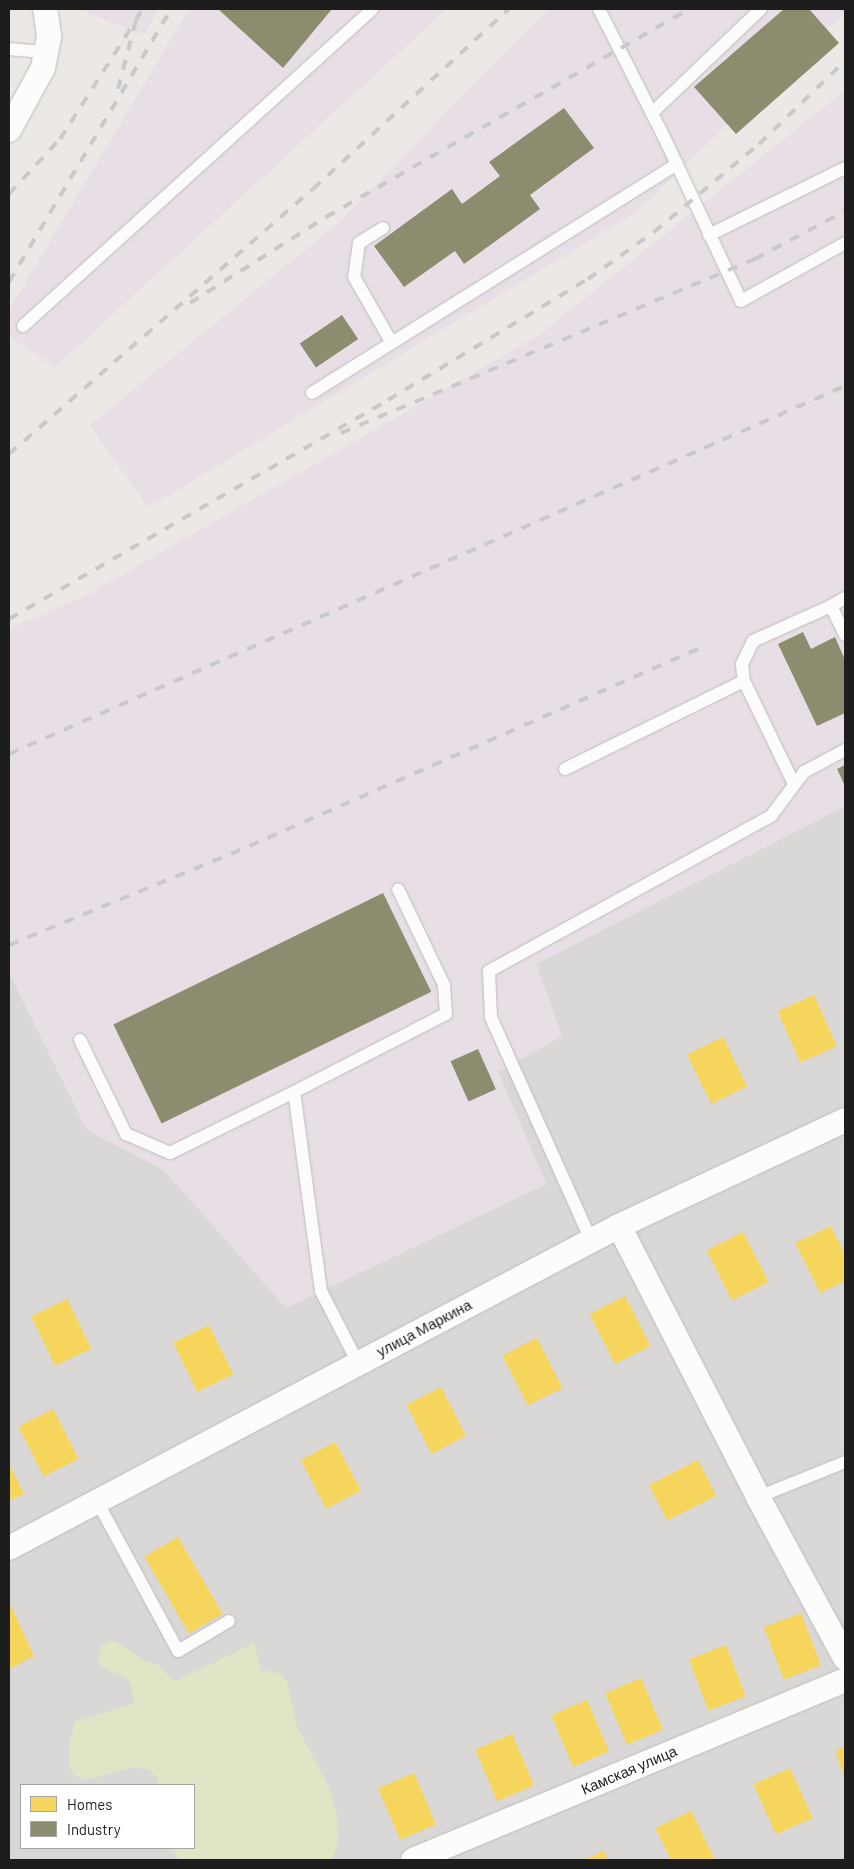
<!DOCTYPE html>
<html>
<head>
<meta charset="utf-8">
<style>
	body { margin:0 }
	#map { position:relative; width:854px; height:1869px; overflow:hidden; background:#ebe8e5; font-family:Barlow,sans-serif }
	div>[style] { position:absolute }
	.residential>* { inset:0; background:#dad8d7 }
	.industrial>* { inset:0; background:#e8dee6 }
	.grass>* { inset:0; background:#dee6c6 }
	.homes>* { inset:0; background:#f6d55c; transform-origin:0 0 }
	.industry>* { inset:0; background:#8c8c6e; transform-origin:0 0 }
	.roads { filter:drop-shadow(0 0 1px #bebdbc) drop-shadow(0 0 1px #bebdbc) }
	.service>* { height:12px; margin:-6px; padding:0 6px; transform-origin:6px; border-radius:6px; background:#fcfcfb }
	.minor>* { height:24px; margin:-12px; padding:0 12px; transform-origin:12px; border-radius:12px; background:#fcfcfb }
	.rail>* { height:4px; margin-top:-2px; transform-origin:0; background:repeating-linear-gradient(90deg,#cac9c9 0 10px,transparent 0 20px) }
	span { translate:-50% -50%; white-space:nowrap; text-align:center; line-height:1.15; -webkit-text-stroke:5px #fff; paint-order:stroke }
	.street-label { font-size:15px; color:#1d1d1d }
	.frame { position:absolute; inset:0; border:10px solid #1d1d1d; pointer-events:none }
	.legend { position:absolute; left:20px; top:1784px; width:175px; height:65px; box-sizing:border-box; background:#fff; border:1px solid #a5a5a5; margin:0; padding:6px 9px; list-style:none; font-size:15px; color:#1d1d1d }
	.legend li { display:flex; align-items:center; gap:10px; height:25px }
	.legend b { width:25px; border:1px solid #a5a5a5 }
</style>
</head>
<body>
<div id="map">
	<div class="residential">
		<div style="clip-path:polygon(evenodd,845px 806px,845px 1860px,9px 1860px,9px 972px,87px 1130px,164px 1170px,286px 1308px,546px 1184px,498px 1072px,562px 1036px,536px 964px,845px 806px,21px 1785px,194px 1785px,194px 1848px,21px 1848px,21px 1785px)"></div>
	</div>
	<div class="industrial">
		<div style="clip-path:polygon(84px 9px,158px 9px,144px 35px,87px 13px)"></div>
		<div style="clip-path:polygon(189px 9px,447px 9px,55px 367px,9px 336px,9px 310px)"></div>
		<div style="clip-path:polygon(549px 9px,845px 9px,845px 12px,635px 213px,148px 508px,90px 425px,335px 226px)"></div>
		<div style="clip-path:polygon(845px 90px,845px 806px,536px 964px,562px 1036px,498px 1072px,546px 1184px,286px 1308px,164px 1170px,87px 1130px,9px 972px,9px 629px,85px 596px,538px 336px)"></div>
	</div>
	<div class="grass">
		<div style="clip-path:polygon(113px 1641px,126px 1647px,141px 1659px,160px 1666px,174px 1682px,254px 1643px,261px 1671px,280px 1673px,287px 1682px,297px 1726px,329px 1788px,337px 1814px,338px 1845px,331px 1860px,179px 1860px,173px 1848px,194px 1848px,194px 1785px,158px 1785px,158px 1779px,149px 1770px,135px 1767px,86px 1780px,75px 1776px,69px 1766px,69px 1744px,75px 1722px,135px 1703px,129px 1679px,99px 1665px,100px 1647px)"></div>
	</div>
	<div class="homes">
		<div style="left:814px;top:995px;width:56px;height:40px;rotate:66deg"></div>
		<div style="left:723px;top:1037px;width:55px;height:40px;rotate:64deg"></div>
		<div style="clip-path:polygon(831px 1226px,845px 1255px,845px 1281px,820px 1293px,795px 1243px)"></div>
		<div style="left:743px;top:1232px;width:56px;height:41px;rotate:63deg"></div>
		<div style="left:625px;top:1296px;width:56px;height:40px;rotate:63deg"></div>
		<div style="left:67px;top:1299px;width:55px;height:40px;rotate:64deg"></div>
		<div style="left:209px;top:1325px;width:55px;height:40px;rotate:64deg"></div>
		<div style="left:537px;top:1338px;width:56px;height:39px;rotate:63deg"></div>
		<div style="left:441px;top:1387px;width:55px;height:39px;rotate:63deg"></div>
		<div style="left:53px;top:1409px;width:56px;height:39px;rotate:63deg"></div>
		<div style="left:335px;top:1442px;width:55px;height:39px;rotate:62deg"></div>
		<div style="left:698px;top:1460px;width:40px;height:55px;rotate:63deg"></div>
		<div style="clip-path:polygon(9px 1464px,24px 1494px,9px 1501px)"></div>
		<div style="left:178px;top:1537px;width:89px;height:39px;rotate:60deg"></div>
		<div style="clip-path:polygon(11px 1606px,34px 1656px,9px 1669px,9px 1607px)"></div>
		<div style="left:801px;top:1613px;width:56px;height:40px;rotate:69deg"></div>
		<div style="left:726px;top:1645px;width:55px;height:40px;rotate:69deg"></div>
		<div style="left:641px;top:1678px;width:56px;height:39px;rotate:67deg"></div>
		<div style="left:587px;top:1700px;width:56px;height:39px;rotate:67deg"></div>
		<div style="left:512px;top:1734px;width:56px;height:40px;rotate:67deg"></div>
		<div style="clip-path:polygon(845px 1747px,845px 1779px,835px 1751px)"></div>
		<div style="left:790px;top:1768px;width:55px;height:40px;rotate:66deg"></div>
		<div style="left:414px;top:1773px;width:56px;height:39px;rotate:67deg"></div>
		<div style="clip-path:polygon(691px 1811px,715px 1860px,671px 1860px,655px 1828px)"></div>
		<div style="clip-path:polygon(604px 1851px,608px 1860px,583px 1860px)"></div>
	</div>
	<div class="industry">
		<div style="clip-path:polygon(218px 9px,332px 9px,283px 68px)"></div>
		<div style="clip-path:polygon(784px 9px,809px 9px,839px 43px,736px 134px,694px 87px)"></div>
		<div style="clip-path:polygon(564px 108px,594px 148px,530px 195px,540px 209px,464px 264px,455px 251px,404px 287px,374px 246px,452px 189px,462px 204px,500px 176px,489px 162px)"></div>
		<div style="left:342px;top:315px;width:29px;height:51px;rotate:56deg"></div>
		<div style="clip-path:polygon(803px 632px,811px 649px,835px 637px,845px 660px,845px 713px,817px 726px,778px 644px)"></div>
		<div style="clip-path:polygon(845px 765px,845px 786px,837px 769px)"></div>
		<div style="left:383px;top:893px;width:110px;height:300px;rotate:64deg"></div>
		<div style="left:478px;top:1049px;width:44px;height:30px;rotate:66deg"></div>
	</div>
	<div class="roads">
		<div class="service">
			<div style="left:599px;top:9px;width:141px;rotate:63.1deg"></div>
			<div style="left:663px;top:135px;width:183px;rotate:64.8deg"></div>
			<div style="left:741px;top:301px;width:119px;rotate:-29.1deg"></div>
			<div style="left:9px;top:49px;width:37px;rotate:5deg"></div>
			<div style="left:652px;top:113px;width:151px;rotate:-43.7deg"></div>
			<div style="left:383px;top:228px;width:28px;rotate:148deg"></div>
			<div style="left:359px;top:243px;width:34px;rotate:98deg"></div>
			<div style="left:354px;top:277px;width:76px;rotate:60.1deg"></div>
			<div style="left:709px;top:235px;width:152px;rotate:-26.2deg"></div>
			<div style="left:23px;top:326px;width:471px;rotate:-42.2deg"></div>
			<div style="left:312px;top:393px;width:431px;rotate:-32.1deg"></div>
			<div style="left:831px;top:606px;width:16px;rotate:-30deg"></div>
			<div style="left:565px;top:769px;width:199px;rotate:-26.2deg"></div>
			<div style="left:794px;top:784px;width:114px;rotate:-115.9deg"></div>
			<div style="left:744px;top:681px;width:17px;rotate:-97deg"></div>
			<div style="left:742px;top:664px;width:25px;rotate:-64deg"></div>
			<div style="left:753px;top:641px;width:85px;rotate:-24.2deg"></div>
			<div style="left:831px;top:606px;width:32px;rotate:64deg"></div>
			<div style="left:80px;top:1040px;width:105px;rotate:63.9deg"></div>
			<div style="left:126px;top:1134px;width:48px;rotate:23.4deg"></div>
			<div style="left:170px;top:1153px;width:138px;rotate:-26.2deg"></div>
			<div style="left:591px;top:1240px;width:244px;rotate:-114.2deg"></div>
			<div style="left:491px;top:1017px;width:46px;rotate:-92.5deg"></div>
			<div style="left:489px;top:971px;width:322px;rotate:-28.8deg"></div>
			<div style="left:771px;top:816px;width:55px;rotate:-53.1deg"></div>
			<div style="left:804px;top:772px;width:47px;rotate:-28.2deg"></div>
			<div style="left:358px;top:1363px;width:81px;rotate:-117.2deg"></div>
			<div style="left:321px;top:1291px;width:201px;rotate:-97.7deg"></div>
			<div style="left:294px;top:1092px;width:171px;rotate:-27.2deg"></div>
			<div style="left:446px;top:1014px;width:29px;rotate:-94deg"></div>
			<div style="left:444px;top:985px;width:106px;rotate:-115.6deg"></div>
			<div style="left:758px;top:1497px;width:94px;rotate:-21.9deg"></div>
			<div style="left:97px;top:1501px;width:170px;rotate:61.6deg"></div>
			<div style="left:178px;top:1651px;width:59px;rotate:-30.5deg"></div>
		</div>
		<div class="minor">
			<div style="left:9px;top:130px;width:71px;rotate:-61.3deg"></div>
			<div style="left:43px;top:68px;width:33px;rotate:-79deg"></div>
			<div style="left:49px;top:36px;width:27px;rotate:-98deg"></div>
			<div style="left:619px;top:1226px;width:305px;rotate:62.8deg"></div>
			<div style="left:758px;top:1497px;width:183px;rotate:61.6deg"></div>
			<div style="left:9px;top:1548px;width:690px;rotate:-27.83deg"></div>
			<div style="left:619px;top:1226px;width:250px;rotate:-25.1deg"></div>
			<div style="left:413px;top:1860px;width:468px;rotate:-22.6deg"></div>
		</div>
	</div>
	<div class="rail">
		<div style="left:118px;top:89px;width:71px;rotate:-75.4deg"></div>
		<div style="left:136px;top:20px;width:13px;rotate:-61deg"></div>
		<div style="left:9px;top:194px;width:75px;rotate:-47.2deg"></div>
		<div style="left:60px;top:139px;width:141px;rotate:-57.4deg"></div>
		<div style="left:9px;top:282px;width:317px;rotate:-59.3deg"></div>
		<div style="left:190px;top:303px;width:161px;rotate:-32.3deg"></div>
		<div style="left:326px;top:217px;width:418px;rotate:-29.8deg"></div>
		<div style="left:341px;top:433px;width:449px;rotate:-22.8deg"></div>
		<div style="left:755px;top:259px;width:102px;rotate:-28.1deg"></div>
		<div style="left:9px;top:454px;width:403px;rotate:-41.1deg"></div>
		<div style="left:313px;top:189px;width:266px;rotate:-42.6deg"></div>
		<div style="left:9px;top:619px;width:438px;rotate:-30deg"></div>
		<div style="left:388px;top:400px;width:234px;rotate:-31.2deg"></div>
		<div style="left:588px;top:279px;width:81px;rotate:-35.5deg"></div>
		<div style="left:654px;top:232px;width:137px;rotate:-40deg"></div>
		<div style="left:759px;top:144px;width:120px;rotate:-44deg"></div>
		<div style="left:9px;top:754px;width:913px;rotate:-23.76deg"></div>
		<div style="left:9px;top:945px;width:240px;rotate:-22.3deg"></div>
		<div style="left:231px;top:854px;width:520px;rotate:-23.71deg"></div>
	</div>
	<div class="street-label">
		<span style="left:424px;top:1328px;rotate:-28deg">улица Маркина</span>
		<span style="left:629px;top:1770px;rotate:-23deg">Камская улица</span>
	</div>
	<div class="frame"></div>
	<ul class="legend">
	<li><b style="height:14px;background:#f6d55c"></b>Homes</li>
	<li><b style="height:14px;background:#8c8c6e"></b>Industry</li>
	</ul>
</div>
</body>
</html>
